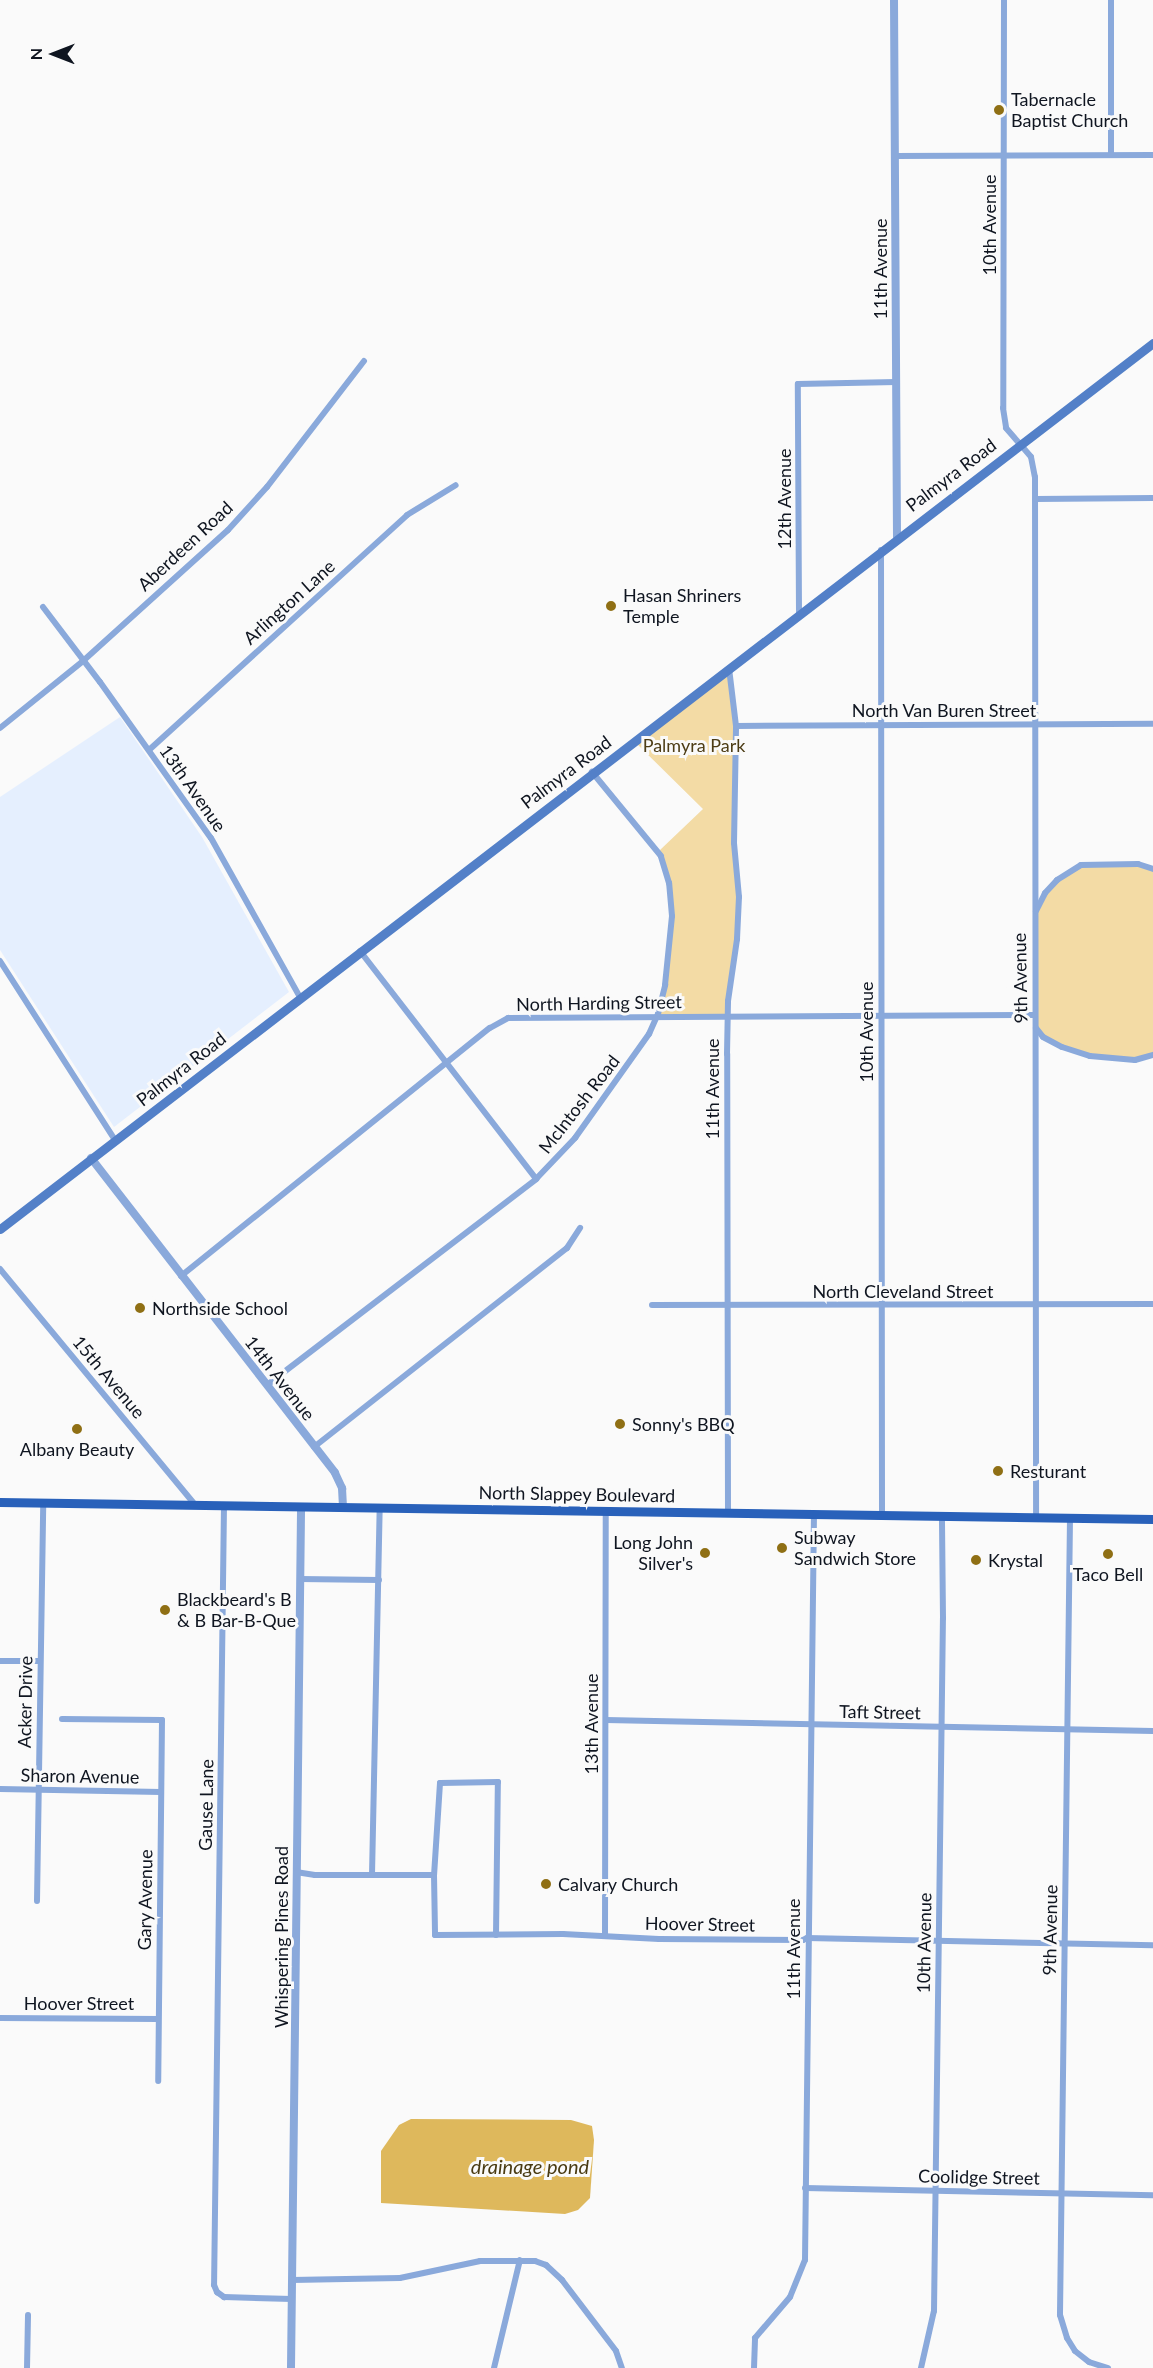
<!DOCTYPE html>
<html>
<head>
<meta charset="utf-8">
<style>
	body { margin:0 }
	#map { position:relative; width:1153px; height:2368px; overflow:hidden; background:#fafafa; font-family:Lato,sans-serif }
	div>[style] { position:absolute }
	.built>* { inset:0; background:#e5effe }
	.green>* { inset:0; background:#f3dba5 }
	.water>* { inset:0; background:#deb85c }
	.minor>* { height:6px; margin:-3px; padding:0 3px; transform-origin:3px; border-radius:3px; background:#8aa9db }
	.tertiary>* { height:8px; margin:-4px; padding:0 4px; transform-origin:4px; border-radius:4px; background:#8aa9db }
	.secondary>* { height:9px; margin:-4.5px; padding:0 4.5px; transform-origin:4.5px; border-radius:4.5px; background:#5380c8 }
	.primary>* { height:9px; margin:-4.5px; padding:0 4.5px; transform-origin:4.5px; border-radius:4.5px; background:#2961ba }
	.dots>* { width:16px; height:16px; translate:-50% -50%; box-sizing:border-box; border:3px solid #fafafa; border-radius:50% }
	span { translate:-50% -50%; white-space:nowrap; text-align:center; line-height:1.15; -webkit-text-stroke:6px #fafafa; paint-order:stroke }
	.poi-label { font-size:18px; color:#0f1520 }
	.left { translate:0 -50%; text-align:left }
	.right { translate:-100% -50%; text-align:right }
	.street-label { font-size:18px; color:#0f1520 }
	.park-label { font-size:18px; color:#4d3d16 }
	.water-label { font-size:20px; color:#493a12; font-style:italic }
	.north { position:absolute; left:24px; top:24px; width:60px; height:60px; -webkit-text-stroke:4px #fafafa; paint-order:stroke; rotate:270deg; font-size:16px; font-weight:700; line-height:24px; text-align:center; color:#0f1520 }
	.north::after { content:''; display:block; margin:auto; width:21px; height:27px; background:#0f1520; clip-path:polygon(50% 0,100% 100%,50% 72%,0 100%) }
</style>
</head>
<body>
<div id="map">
	<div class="built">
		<div style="clip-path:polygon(120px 717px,202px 837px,289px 992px,114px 1127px,0 950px,0 797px)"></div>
	</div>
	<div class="green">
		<div style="clip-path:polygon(727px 668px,734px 718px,737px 897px,737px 927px,727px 1014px,658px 1017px,673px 917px,660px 850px,703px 809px,634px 741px)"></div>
		<div style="clip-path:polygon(1138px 864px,1153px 870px,1153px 1054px,1136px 1060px,1073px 1051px,1044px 1036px,1036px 1028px,1035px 915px,1046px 894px,1065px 875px,1081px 866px)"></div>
	</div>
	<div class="water">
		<div style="clip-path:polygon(411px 2119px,571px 2120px,592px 2126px,594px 2140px,590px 2198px,578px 2210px,565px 2214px,381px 2203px,381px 2151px,399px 2125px)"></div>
	</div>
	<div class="minor">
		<div style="left:1004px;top:0;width:408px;rotate:90.1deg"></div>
		<div style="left:1003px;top:408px;width:20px;rotate:81deg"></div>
		<div style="left:1006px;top:428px;width:38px;rotate:49deg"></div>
		<div style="left:1031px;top:457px;width:20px;rotate:79deg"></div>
		<div style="left:1035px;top:477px;width:1040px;rotate:89.94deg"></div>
		<div style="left:1111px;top:155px;width:155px;rotate:-90deg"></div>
		<div style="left:895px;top:156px;width:258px;rotate:-0.2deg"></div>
		<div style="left:1035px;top:499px;width:118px;rotate:-0.5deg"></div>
		<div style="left:881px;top:550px;width:965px;rotate:89.94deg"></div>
		<div style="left:43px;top:607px;width:94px;rotate:52.8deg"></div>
		<div style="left:100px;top:682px;width:191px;rotate:54.6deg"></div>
		<div style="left:211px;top:838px;width:182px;rotate:60.8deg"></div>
		<div style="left:799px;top:613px;width:229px;rotate:-90.3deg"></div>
		<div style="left:798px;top:384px;width:98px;rotate:-1.2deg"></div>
		<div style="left:736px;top:726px;width:417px;rotate:-0.3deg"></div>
		<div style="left:0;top:728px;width:107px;rotate:-38.9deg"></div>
		<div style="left:83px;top:661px;width:195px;rotate:-42.1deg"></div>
		<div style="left:228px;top:530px;width:58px;rotate:-47.8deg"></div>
		<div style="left:267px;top:487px;width:159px;rotate:-52.4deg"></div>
		<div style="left:149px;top:750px;width:349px;rotate:-42.3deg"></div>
		<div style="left:407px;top:515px;width:57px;rotate:-31.5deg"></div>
		<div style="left:1036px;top:911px;width:20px;rotate:-63deg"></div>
		<div style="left:1045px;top:893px;width:18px;rotate:-47deg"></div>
		<div style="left:1057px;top:880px;width:28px;rotate:-32deg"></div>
		<div style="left:1081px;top:865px;width:57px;rotate:-1deg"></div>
		<div style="left:1138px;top:864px;width:16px;rotate:18deg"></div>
		<div style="left:360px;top:951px;width:288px;rotate:52.3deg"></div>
		<div style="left:0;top:961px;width:213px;rotate:57.3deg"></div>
		<div style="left:1036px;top:1028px;width:11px;rotate:52deg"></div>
		<div style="left:1043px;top:1037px;width:21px;rotate:28deg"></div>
		<div style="left:1062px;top:1047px;width:29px;rotate:18deg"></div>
		<div style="left:1090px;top:1056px;width:45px;rotate:5.1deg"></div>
		<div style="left:1135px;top:1060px;width:19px;rotate:-16deg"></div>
		<div style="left:0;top:1269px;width:306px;rotate:50.4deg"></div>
		<div style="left:181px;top:1276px;width:396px;rotate:-38.8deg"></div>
		<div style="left:490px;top:1028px;width:21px;rotate:-29deg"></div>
		<div style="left:508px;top:1018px;width:527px;rotate:-0.33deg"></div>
		<div style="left:652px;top:1305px;width:501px;rotate:-0.11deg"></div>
		<div style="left:267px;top:1385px;width:339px;rotate:-37.4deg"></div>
		<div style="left:536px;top:1179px;width:57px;rotate:-46.4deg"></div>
		<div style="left:575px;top:1138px;width:128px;rotate:-54.6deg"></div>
		<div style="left:649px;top:1034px;width:22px;rotate:-66deg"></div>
		<div style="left:658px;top:1014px;width:30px;rotate:-76deg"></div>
		<div style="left:665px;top:985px;width:69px;rotate:-84.2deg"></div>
		<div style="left:672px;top:916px;width:33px;rotate:-95deg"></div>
		<div style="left:669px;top:883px;width:28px;rotate:-107deg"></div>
		<div style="left:661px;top:856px;width:109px;rotate:-129.4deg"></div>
		<div style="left:314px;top:1447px;width:322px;rotate:-38.2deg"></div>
		<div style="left:567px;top:1248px;width:24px;rotate:-57deg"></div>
		<div style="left:224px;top:1505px;width:780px;rotate:90.73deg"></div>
		<div style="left:214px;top:2285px;width:8px;rotate:67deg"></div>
		<div style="left:217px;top:2292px;width:9px;rotate:36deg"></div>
		<div style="left:224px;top:2297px;width:68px;rotate:1.7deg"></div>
		<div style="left:728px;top:1513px;width:459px;rotate:-90.1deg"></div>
		<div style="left:727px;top:1054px;width:53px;rotate:-88.9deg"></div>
		<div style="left:728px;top:1001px;width:63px;rotate:-81.7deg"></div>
		<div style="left:737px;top:939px;width:42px;rotate:-87.3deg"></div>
		<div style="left:739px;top:897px;width:54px;rotate:-95.3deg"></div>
		<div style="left:734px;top:843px;width:117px;rotate:-89deg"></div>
		<div style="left:736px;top:726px;width:58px;rotate:-96.9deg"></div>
		<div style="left:1070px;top:1518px;width:797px;rotate:90.72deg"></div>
		<div style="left:1060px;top:2315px;width:24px;rotate:73deg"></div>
		<div style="left:1067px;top:2338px;width:15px;rotate:58deg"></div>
		<div style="left:1075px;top:2351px;width:18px;rotate:38deg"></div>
		<div style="left:1089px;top:2362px;width:20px;rotate:18deg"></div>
		<div style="left:300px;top:1579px;width:79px;rotate:0.7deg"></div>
		<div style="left:0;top:1661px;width:40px"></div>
		<div style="left:62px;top:1719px;width:100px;rotate:0.6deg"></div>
		<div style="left:162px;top:1720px;width:361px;rotate:90.6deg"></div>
		<div style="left:606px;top:1720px;width:547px;rotate:1.15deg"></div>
		<div style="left:0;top:1789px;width:161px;rotate:1.1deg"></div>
		<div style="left:296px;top:1872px;width:19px;rotate:9deg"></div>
		<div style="left:315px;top:1875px;width:119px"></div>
		<div style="left:372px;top:1875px;width:367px;rotate:-88.8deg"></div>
		<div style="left:37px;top:1901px;width:398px;rotate:-89.1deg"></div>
		<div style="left:496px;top:1935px;width:153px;rotate:-89.3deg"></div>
		<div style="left:498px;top:1782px;width:58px;rotate:179deg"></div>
		<div style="left:440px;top:1783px;width:92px;rotate:93.7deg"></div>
		<div style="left:434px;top:1875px;width:60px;rotate:89deg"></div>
		<div style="left:435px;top:1935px;width:128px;rotate:-0.4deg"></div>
		<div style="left:563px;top:1934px;width:96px;rotate:3deg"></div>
		<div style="left:659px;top:1939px;width:144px;rotate:0.4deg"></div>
		<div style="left:803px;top:1940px;width:4px;rotate:-27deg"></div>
		<div style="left:807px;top:1938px;width:346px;rotate:1.2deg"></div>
		<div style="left:605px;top:1936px;width:425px;rotate:-89.9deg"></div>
		<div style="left:0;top:2018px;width:158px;rotate:0.4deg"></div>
		<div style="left:805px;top:2188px;width:348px;rotate:1.2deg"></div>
		<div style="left:292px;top:2280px;width:108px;rotate:-1.1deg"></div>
		<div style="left:400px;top:2278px;width:82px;rotate:-12deg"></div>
		<div style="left:480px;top:2261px;width:55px"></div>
		<div style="left:535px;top:2261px;width:12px;rotate:20deg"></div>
		<div style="left:546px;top:2265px;width:22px;rotate:43deg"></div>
		<div style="left:562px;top:2280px;width:89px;rotate:52.7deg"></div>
		<div style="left:616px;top:2351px;width:18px;rotate:71deg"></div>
		<div style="left:27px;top:2368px;width:53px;rotate:-88.9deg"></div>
		<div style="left:494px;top:2368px;width:111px;rotate:-76.5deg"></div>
		<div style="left:754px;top:2368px;width:30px;rotate:-88deg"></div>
		<div style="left:755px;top:2338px;width:54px;rotate:-49.5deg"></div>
		<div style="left:790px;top:2297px;width:40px;rotate:-68deg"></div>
		<div style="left:805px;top:2260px;width:746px;rotate:-89.31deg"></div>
		<div style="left:921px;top:2368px;width:58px;rotate:-77.2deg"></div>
		<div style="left:934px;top:2311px;width:693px;rotate:-89.26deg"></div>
		<div style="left:943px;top:1618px;width:102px;rotate:-90.6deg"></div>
	</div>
	<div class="tertiary">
		<div style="left:894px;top:0;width:537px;rotate:89.68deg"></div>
		<div style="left:91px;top:1158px;width:398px;rotate:52.2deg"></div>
		<div style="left:335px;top:1473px;width:17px;rotate:65deg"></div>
		<div style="left:342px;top:1488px;width:20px;rotate:87deg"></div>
		<div style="left:291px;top:2368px;width:861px;rotate:-89.33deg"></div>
	</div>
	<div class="secondary">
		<div style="left:0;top:1229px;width:1454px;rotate:-37.54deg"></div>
	</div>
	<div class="primary">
		<div style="left:0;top:1502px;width:1153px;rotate:0.84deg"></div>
	</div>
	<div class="dots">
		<div style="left:999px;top:110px;background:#8f6f14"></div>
		<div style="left:611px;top:606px;background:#8f6f14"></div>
		<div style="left:140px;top:1308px;background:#8f6f14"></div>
		<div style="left:620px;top:1424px;background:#8f6f14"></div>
		<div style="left:77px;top:1429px;background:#8f6f14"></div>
		<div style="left:998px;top:1471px;background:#8f6f14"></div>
		<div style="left:782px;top:1548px;background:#8f6f14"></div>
		<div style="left:705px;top:1553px;background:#8f6f14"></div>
		<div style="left:1108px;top:1554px;background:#8f6f14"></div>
		<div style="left:976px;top:1560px;background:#8f6f14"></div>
		<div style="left:165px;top:1610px;background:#8f6f14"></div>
		<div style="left:546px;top:1884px;background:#8f6f14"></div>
	</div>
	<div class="poi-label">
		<span class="left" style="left:1011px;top:110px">Tabernacle<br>Baptist Church</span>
		<span class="left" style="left:623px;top:606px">Hasan Shriners<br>Temple</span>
		<span class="left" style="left:152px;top:1308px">Northside School</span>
		<span class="left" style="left:632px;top:1424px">Sonny's BBQ</span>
		<span style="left:77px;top:1449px">Albany Beauty</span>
		<span class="left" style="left:1010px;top:1471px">Resturant</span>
		<span class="left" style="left:794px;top:1548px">Subway<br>Sandwich Store</span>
		<span class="right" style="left:693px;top:1553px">Long John<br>Silver's</span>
		<span class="left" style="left:988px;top:1560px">Krystal</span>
		<span style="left:1108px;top:1574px">Taco Bell</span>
		<span class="left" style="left:177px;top:1610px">Blackbeard's B<br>&amp; B Bar-B-Que</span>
		<span class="left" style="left:558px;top:1884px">Calvary Church</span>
	</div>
	<div class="street-label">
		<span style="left:989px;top:225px;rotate:-90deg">10th Avenue</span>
		<span style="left:880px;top:269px;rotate:-90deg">11th Avenue</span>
		<span style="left:951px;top:475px;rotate:-37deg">Palmyra Road</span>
		<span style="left:784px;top:499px;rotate:-90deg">12th Avenue</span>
		<span style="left:185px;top:546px;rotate:-43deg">Aberdeen Road</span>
		<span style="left:289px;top:602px;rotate:-42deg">Arlington Lane</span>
		<span style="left:944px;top:710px">North Van Buren Street</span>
		<span style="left:566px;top:772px;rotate:-37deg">Palmyra Road</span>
		<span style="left:193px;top:788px;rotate:55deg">13th Avenue</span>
		<span style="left:1020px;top:978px;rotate:-91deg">9th Avenue</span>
		<span style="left:599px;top:1003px;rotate:-1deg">North Harding Street</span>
		<span style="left:866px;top:1032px;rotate:-90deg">10th Avenue</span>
		<span style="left:181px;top:1069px;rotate:-38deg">Palmyra Road</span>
		<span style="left:712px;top:1089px;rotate:-90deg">11th Avenue</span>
		<span style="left:579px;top:1104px;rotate:-52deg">McIntosh Road</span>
		<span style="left:903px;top:1291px">North Cleveland Street</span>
		<span style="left:109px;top:1377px;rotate:50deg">15th Avenue</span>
		<span style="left:280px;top:1378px;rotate:52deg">14th Avenue</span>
		<span style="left:577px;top:1494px;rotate:1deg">North Slappey Boulevard</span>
		<span style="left:25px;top:1702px;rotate:-89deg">Acker Drive</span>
		<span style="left:880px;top:1712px;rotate:1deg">Taft Street</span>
		<span style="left:591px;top:1724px;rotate:-90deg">13th Avenue</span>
		<span style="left:80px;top:1776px;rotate:1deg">Sharon Avenue</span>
		<span style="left:206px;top:1805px;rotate:-89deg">Gause Lane</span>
		<span style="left:145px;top:1900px;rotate:-89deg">Gary Avenue</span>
		<span style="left:700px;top:1924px;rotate:1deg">Hoover Street</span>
		<span style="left:1050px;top:1930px;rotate:-89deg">9th Avenue</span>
		<span style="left:281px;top:1937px;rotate:-90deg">Whispering Pines Road</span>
		<span style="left:924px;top:1943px;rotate:-89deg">10th Avenue</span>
		<span style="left:793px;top:1949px;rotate:-90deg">11th Avenue</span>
		<span style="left:79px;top:2003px">Hoover Street</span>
		<span style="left:979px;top:2177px;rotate:1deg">Coolidge Street</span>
	</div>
	<div class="park-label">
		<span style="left:694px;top:745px">Palmyra Park</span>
	</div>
	<div class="water-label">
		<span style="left:530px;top:2166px">drainage pond</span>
	</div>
	<div class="north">N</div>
</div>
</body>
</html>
